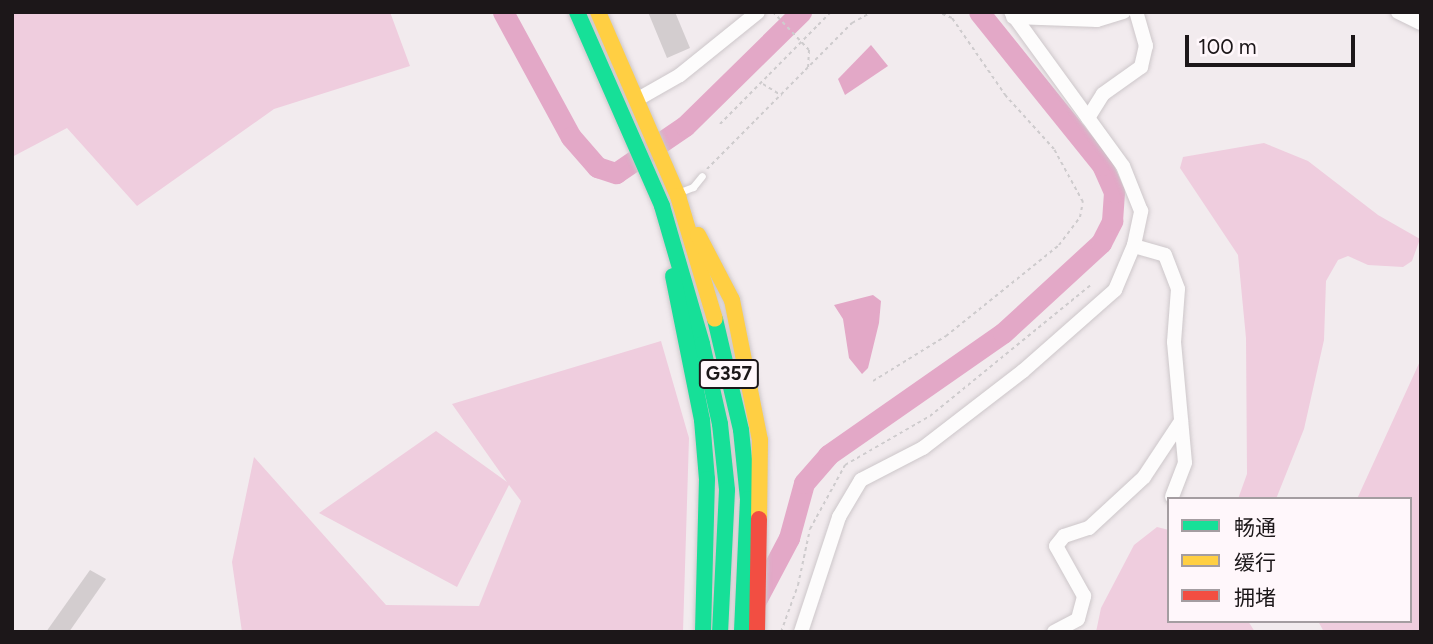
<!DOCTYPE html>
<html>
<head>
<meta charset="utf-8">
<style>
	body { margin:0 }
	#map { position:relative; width:1433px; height:644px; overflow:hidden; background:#f2ebee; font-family:Figtree,"Noto Sans SC",sans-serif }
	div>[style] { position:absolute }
	.green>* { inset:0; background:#efcdde }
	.water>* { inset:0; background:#e3a8c7 }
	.river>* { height:21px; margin:-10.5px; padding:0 10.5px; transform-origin:10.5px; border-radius:10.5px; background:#e3a8c7 }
	.building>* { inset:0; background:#d3cdcf }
	.path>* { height:2px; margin-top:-1px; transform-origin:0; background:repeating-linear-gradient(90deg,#cecbcd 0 3.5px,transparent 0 7px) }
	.roads { filter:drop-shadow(0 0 2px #cdc7ca) drop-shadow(0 0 2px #cdc7ca) }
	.lane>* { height:7px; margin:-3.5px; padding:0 3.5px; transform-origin:3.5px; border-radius:3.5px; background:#fdfcfc }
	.street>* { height:14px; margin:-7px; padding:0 7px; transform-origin:7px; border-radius:7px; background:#fdfcfc }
	.fast>* { height:16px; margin:-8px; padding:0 8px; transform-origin:8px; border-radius:8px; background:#16e098 }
	.slow>* { height:16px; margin:-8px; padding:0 8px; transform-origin:8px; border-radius:8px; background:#ffcf43 }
	.jam>* { height:16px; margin:-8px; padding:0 8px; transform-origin:8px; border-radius:8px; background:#f24e42 }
	span { translate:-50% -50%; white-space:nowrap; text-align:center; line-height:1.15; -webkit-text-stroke:6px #fff7fb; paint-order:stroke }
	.shield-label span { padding:2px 5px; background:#fff7fb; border:2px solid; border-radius:5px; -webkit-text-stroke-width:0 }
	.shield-label { font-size:19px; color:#1c1719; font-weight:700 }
	.frame { position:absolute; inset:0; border:14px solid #1c1719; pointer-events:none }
	.legend { position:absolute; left:1167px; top:497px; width:245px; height:126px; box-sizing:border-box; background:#fff7fb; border:2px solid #a49da1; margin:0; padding:9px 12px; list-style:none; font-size:21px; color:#1c1719 }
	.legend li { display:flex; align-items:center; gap:14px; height:35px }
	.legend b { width:35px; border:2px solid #a49da1 }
	.scale { position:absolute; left:1185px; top:35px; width:170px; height:32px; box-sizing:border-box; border:4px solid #1c1719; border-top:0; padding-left:9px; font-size:21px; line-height:24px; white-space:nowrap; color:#1c1719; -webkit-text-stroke:5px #fff7fb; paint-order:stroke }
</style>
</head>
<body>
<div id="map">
	<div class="green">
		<div style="clip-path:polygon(12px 12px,390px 12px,410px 66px,274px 109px,137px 206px,67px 128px,12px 157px)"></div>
		<div style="clip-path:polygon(1264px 143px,1308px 161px,1378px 215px,1420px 239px,1412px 261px,1403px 267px,1368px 265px,1348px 256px,1338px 260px,1326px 281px,1324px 340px,1304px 429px,1276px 499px,1238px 499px,1247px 474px,1246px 338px,1238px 255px,1180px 168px,1183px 157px)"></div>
		<div style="clip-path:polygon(661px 341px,689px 438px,683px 632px,242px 632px,232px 562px,254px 457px,386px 605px,479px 606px,521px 501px,509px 485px,457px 587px,319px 513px,436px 431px,507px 482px,452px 404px)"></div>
		<div style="clip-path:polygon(1421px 359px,1421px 632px,1324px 632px,1318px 621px,1410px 621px,1410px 499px,1357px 499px)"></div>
		<div style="clip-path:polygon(1157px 527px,1169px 530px,1169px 621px,1248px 621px,1255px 632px,1096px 632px,1101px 608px,1134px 545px)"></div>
	</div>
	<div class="water">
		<div style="clip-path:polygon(871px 45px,888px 66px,845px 95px,838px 79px)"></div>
		<div style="clip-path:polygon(873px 295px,881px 301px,879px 323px,868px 368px,862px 374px,849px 358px,843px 319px,834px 305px)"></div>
	</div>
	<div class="river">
		<div style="left:503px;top:12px;width:142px;rotate:61.5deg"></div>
		<div style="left:571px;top:137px;width:40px;rotate:49deg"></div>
		<div style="left:597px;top:167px;width:20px;rotate:18deg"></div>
		<div style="left:616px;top:173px;width:83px;rotate:-34.3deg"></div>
		<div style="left:685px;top:126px;width:163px;rotate:-44.5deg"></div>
		<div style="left:754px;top:604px;width:75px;rotate:-62.1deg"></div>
		<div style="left:789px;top:538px;width:57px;rotate:-74.7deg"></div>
		<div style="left:804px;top:483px;width:37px;rotate:-49deg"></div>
		<div style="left:828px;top:455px;width:213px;rotate:-34.9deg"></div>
		<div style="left:1003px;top:333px;width:133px;rotate:-42.6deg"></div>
		<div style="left:1101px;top:243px;width:25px;rotate:-63deg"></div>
		<div style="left:1112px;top:221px;width:29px;rotate:-86deg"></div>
		<div style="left:1114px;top:192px;width:30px;rotate:-114deg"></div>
		<div style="left:1102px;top:165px;width:196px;rotate:-128.8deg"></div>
	</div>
	<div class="building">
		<div style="clip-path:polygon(648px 12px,675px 12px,690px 48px,667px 58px)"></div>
		<div style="clip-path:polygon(90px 570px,106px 579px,69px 632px,46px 632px)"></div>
	</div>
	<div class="path">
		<div style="left:773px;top:12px;width:52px;rotate:46.5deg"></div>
		<div style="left:809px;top:50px;width:21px;rotate:93deg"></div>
		<div style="left:763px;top:84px;width:22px;rotate:32deg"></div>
		<div style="left:720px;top:124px;width:158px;rotate:-45.3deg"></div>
		<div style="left:707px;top:169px;width:206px;rotate:-45.2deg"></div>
		<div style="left:852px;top:23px;width:23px;rotate:-29deg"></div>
		<div style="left:873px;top:381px;width:86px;rotate:-31.7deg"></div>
		<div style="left:946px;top:336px;width:145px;rotate:-38.8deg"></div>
		<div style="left:1059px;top:245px;width:35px;rotate:-53deg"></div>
		<div style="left:1080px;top:217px;width:15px;rotate:-79deg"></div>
		<div style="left:1083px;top:202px;width:60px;rotate:-118.7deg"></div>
		<div style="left:1054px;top:149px;width:72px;rotate:-132.2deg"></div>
		<div style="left:1006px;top:96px;width:95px;rotate:-124.7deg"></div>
		<div style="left:952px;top:18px;width:15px;rotate:-157deg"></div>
		<div style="left:781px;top:632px;width:50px;rotate:-70.1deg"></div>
		<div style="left:798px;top:585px;width:57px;rotate:-77.9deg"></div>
		<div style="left:810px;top:529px;width:73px;rotate:-61.3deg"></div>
		<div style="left:845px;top:465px;width:98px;rotate:-30deg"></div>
		<div style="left:930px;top:416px;width:209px;rotate:-39.2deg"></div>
	</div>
	<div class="roads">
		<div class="lane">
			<div style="left:680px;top:192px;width:14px;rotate:-21deg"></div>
			<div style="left:693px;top:187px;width:14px;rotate:-51deg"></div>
		</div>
		<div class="street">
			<div style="left:1398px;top:12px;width:25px;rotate:26deg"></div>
			<div style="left:1013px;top:17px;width:84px;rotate:2deg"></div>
			<div style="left:1097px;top:20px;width:28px;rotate:-17deg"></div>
			<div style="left:638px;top:99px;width:48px;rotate:-29.7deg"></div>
			<div style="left:680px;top:75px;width:100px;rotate:-38.9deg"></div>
			<div style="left:1088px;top:118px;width:28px;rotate:-58deg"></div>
			<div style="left:1103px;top:94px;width:47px;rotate:-35.4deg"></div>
			<div style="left:1141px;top:67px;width:22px;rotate:-77deg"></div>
			<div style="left:1146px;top:46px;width:35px;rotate:-106deg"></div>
			<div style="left:1134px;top:246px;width:32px;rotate:16deg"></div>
			<div style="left:1165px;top:255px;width:36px;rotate:69deg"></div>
			<div style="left:1178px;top:289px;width:53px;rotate:94.3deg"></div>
			<div style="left:1174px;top:342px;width:121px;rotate:84.8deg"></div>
			<div style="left:1185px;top:463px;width:36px;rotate:111deg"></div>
			<div style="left:801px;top:632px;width:121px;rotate:-71.7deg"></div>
			<div style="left:839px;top:517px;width:43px;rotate:-59.3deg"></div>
			<div style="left:861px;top:480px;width:70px;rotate:-27.3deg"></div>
			<div style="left:923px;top:448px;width:126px;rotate:-37.6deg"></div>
			<div style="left:1023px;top:371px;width:123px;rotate:-41.4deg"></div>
			<div style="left:1115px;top:290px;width:49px;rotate:-67.1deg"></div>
			<div style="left:1134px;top:245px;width:35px;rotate:-78deg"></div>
			<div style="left:1141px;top:211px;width:48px;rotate:-111.8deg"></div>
			<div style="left:1123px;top:166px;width:190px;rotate:-126deg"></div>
			<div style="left:1054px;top:632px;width:27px;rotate:-28deg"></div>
			<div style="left:1078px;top:619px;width:24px;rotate:-75deg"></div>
			<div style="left:1084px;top:596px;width:57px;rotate:-119.2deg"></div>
			<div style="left:1056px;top:546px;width:13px;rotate:-51deg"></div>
			<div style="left:1064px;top:536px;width:26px;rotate:-18deg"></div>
			<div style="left:1089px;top:528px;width:75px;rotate:-42.8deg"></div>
			<div style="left:1144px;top:477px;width:67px;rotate:-56.5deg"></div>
		</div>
		<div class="fast">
			<div style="left:577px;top:12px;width:212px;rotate:66.3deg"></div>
			<div style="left:662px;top:206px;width:144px;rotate:73.8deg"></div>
			<div style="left:702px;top:344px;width:82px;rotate:77.3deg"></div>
			<div style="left:720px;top:424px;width:66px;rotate:83.9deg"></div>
			<div style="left:727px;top:490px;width:142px;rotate:92.8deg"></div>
			<div style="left:673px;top:276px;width:147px;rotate:78.6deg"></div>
			<div style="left:702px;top:420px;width:59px;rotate:85.2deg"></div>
			<div style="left:707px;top:479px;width:153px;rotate:91.5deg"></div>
			<div style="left:715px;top:319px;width:114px;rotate:76.8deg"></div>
			<div style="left:741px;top:430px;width:69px;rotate:84.2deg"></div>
			<div style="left:748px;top:499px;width:133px;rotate:92.6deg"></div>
		</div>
		<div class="slow">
			<div style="left:598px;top:12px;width:201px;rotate:66.5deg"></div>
			<div style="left:678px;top:196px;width:128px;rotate:73.3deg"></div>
			<div style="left:698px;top:235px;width:73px;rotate:62.4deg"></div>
			<div style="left:732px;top:300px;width:143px;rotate:78.7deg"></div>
			<div style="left:760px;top:440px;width:79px;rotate:90.7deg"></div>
		</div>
		<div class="jam">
			<div style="left:757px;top:632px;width:113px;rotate:-89deg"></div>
		</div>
	</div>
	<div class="shield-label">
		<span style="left:729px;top:374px">G357</span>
	</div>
	<div class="frame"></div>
	<ul class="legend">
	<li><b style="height:9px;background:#16e098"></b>畅通</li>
	<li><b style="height:9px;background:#ffcf43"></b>缓行</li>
	<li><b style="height:9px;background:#f24e42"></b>拥堵</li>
	</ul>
	<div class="scale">100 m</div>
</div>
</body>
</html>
